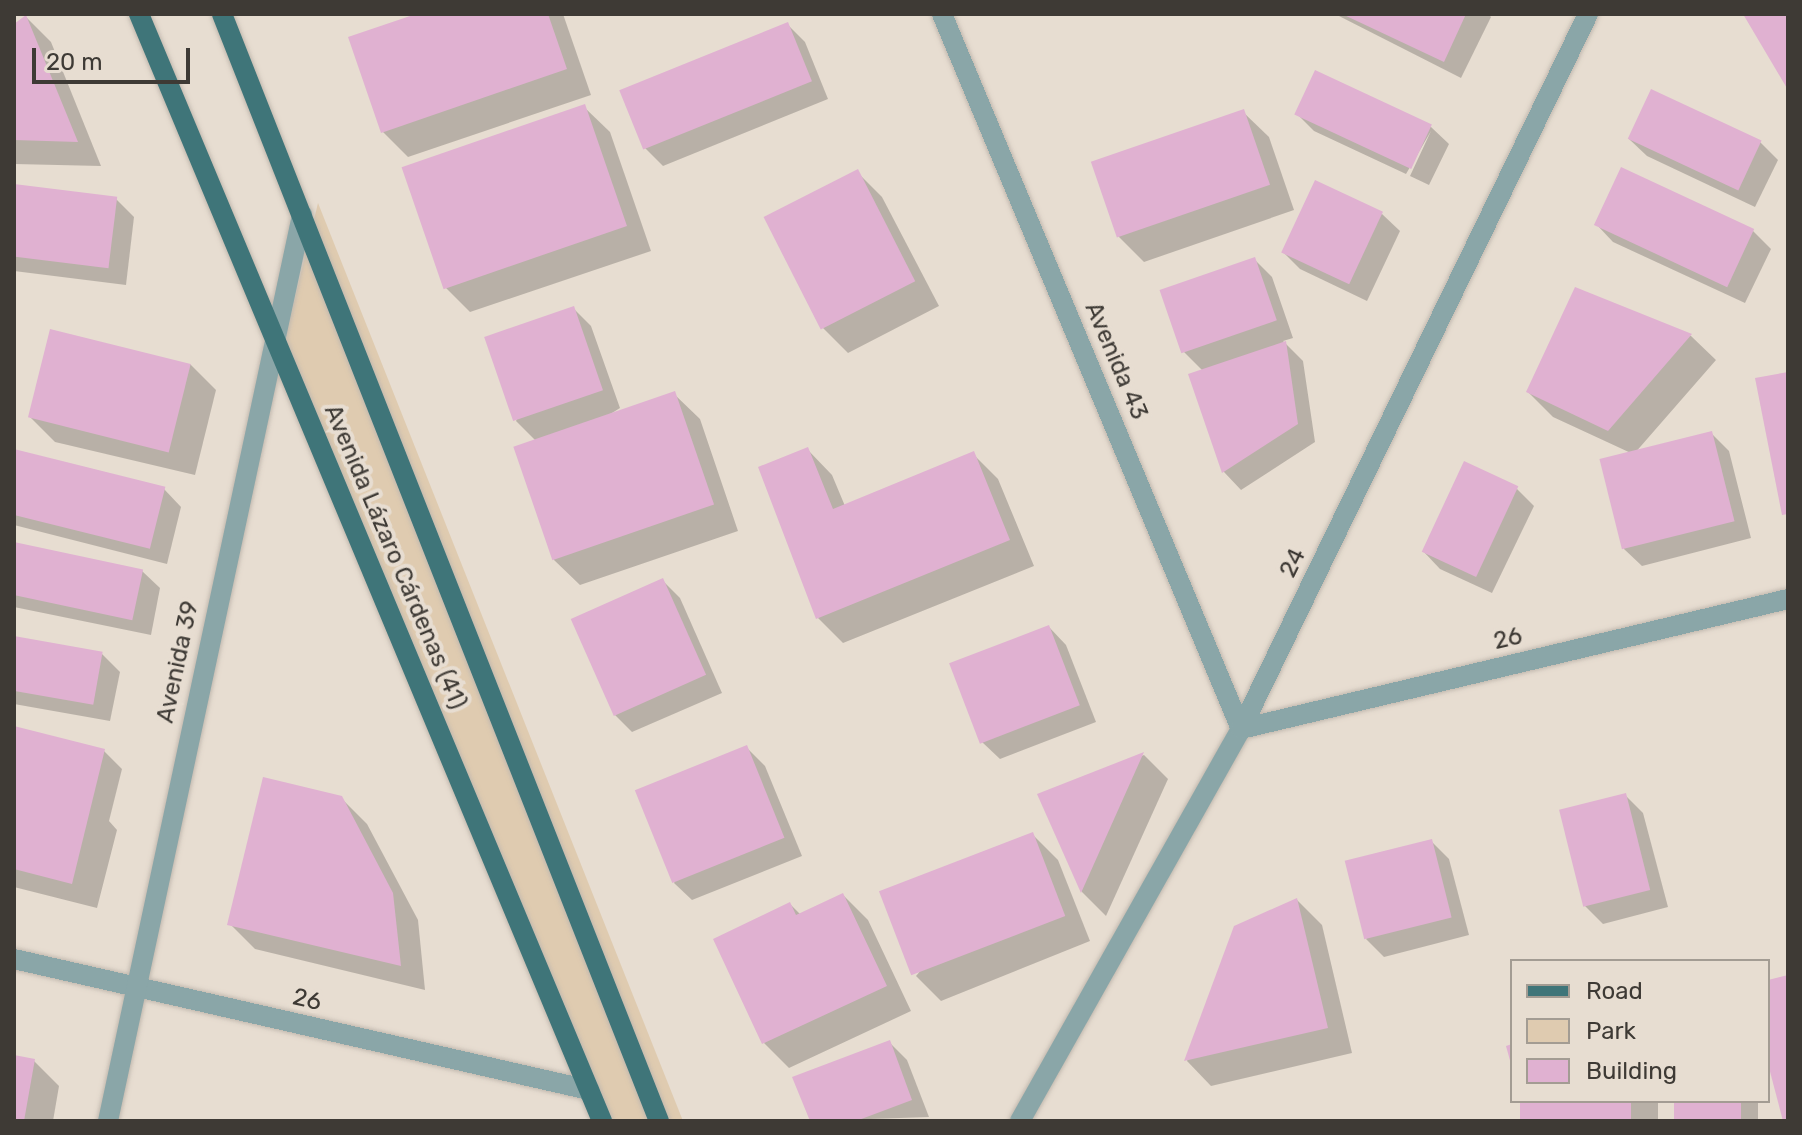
<!DOCTYPE html>
<html>
<head>
<meta charset="utf-8">
<style>
	body { margin:0 }
	#map { position:relative; width:1802px; height:1135px; overflow:hidden; background:#e7ddd1; font-family:Rubik,sans-serif }
	div>[style] { position:absolute }
	.green>* { inset:0; background:#dfcbb0 }
	.shadow>* { inset:0; background:#0003; transform-origin:0 0 }
	.building>* { inset:0; background:#e0b1d1; transform-origin:0 0 }
	.roads { filter:drop-shadow(0 0 2px #c2b9af) drop-shadow(0 0 2px #c2b9af) }
	.minor>* { height:20px; margin:-10px; padding:0 10px; transform-origin:10px; border-radius:10px; background:#8aa6a8 }
	.major>* { height:20px; margin:-10px; padding:0 10px; transform-origin:10px; border-radius:10px; background:#3f7579 }
	span { translate:-50% -50%; white-space:nowrap; text-align:center; line-height:1.15; -webkit-text-stroke:8px #e7ddd1; paint-order:stroke }
	.street-label { font-size:24px; color:#3e3a35 }
	.frame { position:absolute; inset:0; border:16px solid #3e3a35; pointer-events:none }
	.legend { position:absolute; left:1510px; top:959px; width:260px; height:144px; box-sizing:border-box; background:#e7ddd1; border:2px solid #a39c93; margin:0; padding:10px 14px; list-style:none; font-size:24px; color:#3e3a35 }
	.legend li { display:flex; align-items:center; gap:16px; height:40px }
	.legend b { width:40px; border:2px solid #a39c93 }
	.scale { position:absolute; left:32px; top:48px; width:158px; height:36px; box-sizing:border-box; border:4px solid #3e3a35; border-top:0; padding-left:10px; font-size:24px; line-height:28px; white-space:nowrap; color:#3e3a35; -webkit-text-stroke:6px #e7ddd1; paint-order:stroke }
</style>
</head>
<body>
<div id="map">
	<div class="green">
		<div style="clip-path:polygon(318px 203px,683px 1121px,602px 1121px,285px 339px)"></div>
	</div>
	<div class="shadow">
		<div style="clip-path:polygon(422px 14px,563px 14px,591px 95px,408px 157px,383px 132px)"></div>
		<div style="clip-path:polygon(1335px 14px,1488px 14px,1491px 17px,1461px 78px)"></div>
		<div style="clip-path:polygon(26px 17px,51px 42px,101px 166px,14px 164px,14px 27px)"></div>
		<div style="clip-path:polygon(787px 24px,805px 42px,828px 99px,663px 166px,645px 148px)"></div>
		<div style="clip-path:polygon(584px 107px,610px 132px,651px 251px,470px 312px,445px 287px)"></div>
		<div style="clip-path:polygon(1243px 112px,1269px 137px,1294px 210px,1144px 262px,1118px 236px)"></div>
		<div style="clip-path:polygon(1296px 113px,1431px 127px,1449px 144px,1429px 185px,1410px 176px,1431px 131px,1406px 174px,1314px 131px)"></div>
		<div style="clip-path:polygon(1629px 139px,1760px 142px,1778px 160px,1755px 207px,1647px 156px)"></div>
		<div style="clip-path:polygon(857px 172px,882px 197px,939px 306px,848px 353px,823px 328px)"></div>
		<div style="clip-path:polygon(14px 186px,116px 199px,134px 217px,126px 285px,14px 271px)"></div>
		<div style="clip-path:polygon(1382px 214px,1400px 231px,1367px 301px,1300px 269px,1283px 252px)"></div>
		<div style="clip-path:polygon(1596px 224px,1753px 231px,1771px 249px,1745px 303px,1613px 242px)"></div>
		<div style="clip-path:polygon(1255px 260px,1272px 277px,1293px 338px,1283px 341px,1303px 361px,1315px 442px,1241px 490px,1224px 472px,1191px 375px,1203px 371px,1183px 351px)"></div>
		<div style="clip-path:polygon(1576px 290px,1691px 336px,1716px 360px,1634px 454px,1712px 434px,1729px 451px,1751px 538px,1642px 566px,1624px 549px,1633px 454px,1553px 417px,1528px 392px)"></div>
		<div style="clip-path:polygon(573px 308px,591px 326px,620px 408px,604px 418px,674px 394px,700px 419px,738px 531px,580px 585px,554px 560px,536px 441px,516px 421px)"></div>
		<div style="clip-path:polygon(190px 364px,216px 390px,195px 475px,55px 442px,30px 417px)"></div>
		<div style="clip-path:polygon(807px 449px,832px 475px,845px 506px,973px 454px,998px 479px,1034px 566px,843px 643px,818px 618px)"></div>
		<div style="clip-path:polygon(14px 451px,164px 489px,181px 507px,167px 564px,14px 525px)"></div>
		<div style="clip-path:polygon(1516px 488px,1534px 506px,1492px 593px,1440px 569px,1423px 551px)"></div>
		<div style="clip-path:polygon(14px 545px,142px 571px,160px 588px,151px 635px,14px 607px)"></div>
		<div style="clip-path:polygon(662px 580px,680px 598px,722px 693px,632px 732px,615px 715px)"></div>
		<div style="clip-path:polygon(1049px 627px,1066px 645px,1096px 722px,1000px 759px,982px 742px)"></div>
		<div style="clip-path:polygon(14px 638px,102px 654px,120px 672px,110px 721px,14px 704px)"></div>
		<div style="clip-path:polygon(14px 728px,104px 751px,122px 769px,109px 821px,117px 830px,97px 908px,14px 887px)"></div>
		<div style="clip-path:polygon(747px 748px,765px 766px,802px 856px,692px 900px,674px 883px)"></div>
		<div style="clip-path:polygon(1144px 755px,1168px 779px,1106px 916px,1082px 892px,1040px 795px)"></div>
		<div style="clip-path:polygon(1626px 796px,1643px 813px,1668px 907px,1603px 924px,1585px 906px)"></div>
		<div style="clip-path:polygon(341px 798px,367px 824px,418px 920px,425px 990px,255px 949px,230px 924px)"></div>
		<div style="clip-path:polygon(1033px 835px,1058px 860px,1090px 941px,941px 1001px,916px 976px)"></div>
		<div style="clip-path:polygon(1432px 842px,1449px 859px,1469px 935px,1384px 957px,1366px 939px)"></div>
		<div style="clip-path:polygon(843px 895px,868px 920px,911px 1011px,789px 1068px,764px 1043px,790px 904px,801px 915px)"></div>
		<div style="clip-path:polygon(1297px 900px,1322px 925px,1352px 1053px,1211px 1086px,1187px 1061px,1236px 927px)"></div>
		<div style="clip-path:polygon(889px 1042px,907px 1060px,929px 1117px,812px 1121px)"></div>
		<div style="clip-path:polygon(14px 1057px,34px 1061px,59px 1086px,53px 1121px,14px 1121px)"></div>
		<div style="left:1522px;top:1101px;width:136px;height:21px"></div>
		<div style="left:1676px;top:1101px;width:82px;height:21px"></div>
	</div>
	<div class="building">
		<div style="clip-path:polygon(416px 14px,548px 14px,567px 69px,381px 133px,348px 37px)"></div>
		<div style="clip-path:polygon(1342px 14px,1466px 14px,1444px 62px)"></div>
		<div style="clip-path:polygon(1743px 14px,1788px 14px,1788px 90px)"></div>
		<div style="clip-path:polygon(26px 15px,78px 142px,14px 140px,14px 24px)"></div>
		<div style="left:788px;top:22px;width:64px;height:182px;rotate:68deg"></div>
		<div style="left:1315px;top:70px;width:129px;height:49px;rotate:25deg"></div>
		<div style="left:1651px;top:89px;width:122px;height:55px;rotate:25deg"></div>
		<div style="left:585px;top:104px;width:129px;height:194px;rotate:71deg"></div>
		<div style="left:1244px;top:109px;width:80px;height:162px;rotate:71deg"></div>
		<div style="left:1621px;top:167px;width:147px;height:64px;rotate:25deg"></div>
		<div style="left:858px;top:169px;width:126px;height:106px;rotate:63deg"></div>
		<div style="left:1315px;top:180px;width:75px;height:80px;rotate:25deg"></div>
		<div style="left:14px;top:184px;width:104px;height:72px;rotate:7deg"></div>
		<div style="left:1255px;top:257px;width:67px;height:101px;rotate:71deg"></div>
		<div style="clip-path:polygon(1575px 287px,1692px 334px,1608px 431px,1526px 392px)"></div>
		<div style="left:574px;top:306px;width:89px;height:95px;rotate:71deg"></div>
		<div style="left:50px;top:329px;width:145px;height:91px;rotate:14deg"></div>
		<div style="clip-path:polygon(1286px 341px,1298px 424px,1222px 473px,1188px 374px)"></div>
		<div style="clip-path:polygon(1788px 372px,1788px 514px,1782px 515px,1755px 378px)"></div>
		<div style="left:675px;top:391px;width:120px;height:171px;rotate:71deg"></div>
		<div style="left:1712px;top:431px;width:93px;height:116px;rotate:76deg"></div>
		<div style="clip-path:polygon(808px 447px,833px 509px,974px 451px,1010px 540px,816px 619px,758px 467px)"></div>
		<div style="left:14px;top:449px;width:156px;height:64px;rotate:14deg"></div>
		<div style="left:1464px;top:461px;width:60px;height:100px;rotate:25deg"></div>
		<div style="left:14px;top:542px;width:132px;height:52px;rotate:12deg"></div>
		<div style="left:663px;top:578px;width:106px;height:101px;rotate:66deg"></div>
		<div style="left:1049px;top:625px;width:86px;height:107px;rotate:69deg"></div>
		<div style="left:14px;top:636px;width:90px;height:54px;rotate:10deg"></div>
		<div style="clip-path:polygon(14px 726px,105px 749px,72px 884px,14px 869px)"></div>
		<div style="left:747px;top:745px;width:100px;height:121px;rotate:68deg"></div>
		<div style="clip-path:polygon(1144px 752px,1081px 893px,1037px 794px)"></div>
		<div style="clip-path:polygon(263px 777px,342px 796px,393px 893px,401px 966px,227px 925px)"></div>
		<div style="left:1626px;top:793px;width:100px;height:69px;rotate:76deg"></div>
		<div style="left:1033px;top:832px;width:90px;height:165px;rotate:69deg"></div>
		<div style="left:1432px;top:839px;width:81px;height:90px;rotate:76deg"></div>
		<div style="clip-path:polygon(843px 893px,887px 986px,762px 1044px,713px 939px,790px 902px,796px 915px)"></div>
		<div style="clip-path:polygon(1297px 898px,1328px 1028px,1184px 1061px,1234px 926px)"></div>
		<div style="clip-path:polygon(1788px 975px,1788px 1121px,1783px 1121px,1768px 1064px,1768px 980px)"></div>
		<div style="clip-path:polygon(890px 1040px,912px 1100px,856px 1121px,810px 1121px,792px 1077px)"></div>
		<div style="clip-path:polygon(1512px 1044px,1512px 1064px,1511px 1064px,1506px 1046px)"></div>
		<div style="clip-path:polygon(14px 1055px,35px 1059px,24px 1121px,14px 1121px)"></div>
		<div style="left:1520px;top:1101px;width:111px;height:21px"></div>
		<div style="left:1674px;top:1101px;width:67px;height:21px"></div>
	</div>
	<div class="roads">
		<div class="minor">
			<div style="left:942px;top:14px;width:775px;rotate:67.31deg"></div>
			<div style="left:1241px;top:729px;width:562px;rotate:-13.37deg"></div>
			<div style="left:14px;top:959px;width:590px;rotate:12.83deg"></div>
			<div style="left:108px;top:1121px;width:927px;rotate:-77.91deg"></div>
			<div style="left:1020px;top:1121px;width:450px;rotate:-60.6deg"></div>
			<div style="left:1241px;top:729px;width:795px;rotate:-64.11deg"></div>
		</div>
		<div class="major">
			<div style="left:139px;top:14px;width:1200px;rotate:67.3deg"></div>
			<div style="left:222px;top:14px;width:1190px;rotate:68.46deg"></div>
		</div>
	</div>
	<div class="street-label">
		<span style="left:1116px;top:361px;rotate:67deg">Avenida 43</span>
		<span style="left:395px;top:557px;rotate:67deg">Avenida Lázaro Cárdenas (41)</span>
		<span style="left:1293px;top:563px;rotate:-64deg">24</span>
		<span style="left:1508px;top:639px;rotate:-13deg">26</span>
		<span style="left:178px;top:662px;rotate:-78deg">Avenida 39</span>
		<span style="left:307px;top:1000px;rotate:13deg">26</span>
	</div>
	<div class="frame"></div>
	<ul class="legend">
	<li><b style="height:10px;background:#3f7579"></b>Road</li>
	<li><b style="height:22px;background:#dfcbb0"></b>Park</li>
	<li><b style="height:22px;background:#e0b1d1"></b>Building</li>
	</ul>
	<div class="scale">20 m</div>
</div>
</body>
</html>
